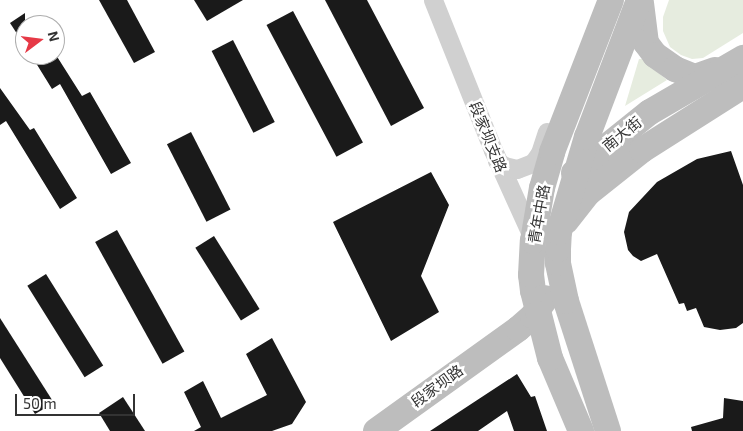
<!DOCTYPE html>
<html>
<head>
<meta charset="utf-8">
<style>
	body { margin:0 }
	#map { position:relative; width:743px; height:431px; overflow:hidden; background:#fff; font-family:"Exo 2","Noto Sans SC",sans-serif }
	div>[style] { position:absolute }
	.green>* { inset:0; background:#e6ecdf }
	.building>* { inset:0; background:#1a1a1a; transform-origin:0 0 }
	.street>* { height:19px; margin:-9.5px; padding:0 9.5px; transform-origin:9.5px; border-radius:9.5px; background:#d0d0d0 }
	.secondary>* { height:26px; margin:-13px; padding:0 13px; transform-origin:13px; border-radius:13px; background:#bdbdbd }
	span { translate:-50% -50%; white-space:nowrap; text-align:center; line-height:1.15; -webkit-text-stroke:5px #fff; paint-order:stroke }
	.street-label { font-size:15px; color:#333 }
	.north { position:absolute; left:15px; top:15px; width:50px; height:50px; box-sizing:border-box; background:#fff; border:1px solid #adadad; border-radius:50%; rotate:75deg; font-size:14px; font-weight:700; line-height:20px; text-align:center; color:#333 }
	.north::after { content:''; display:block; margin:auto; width:18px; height:22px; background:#e63946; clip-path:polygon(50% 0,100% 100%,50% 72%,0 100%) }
	.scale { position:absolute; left:15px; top:394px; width:120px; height:22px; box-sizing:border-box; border:2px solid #333; border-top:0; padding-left:6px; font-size:15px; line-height:18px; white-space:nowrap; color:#333; -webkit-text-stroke:4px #fff; paint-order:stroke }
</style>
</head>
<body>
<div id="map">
	<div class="green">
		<div style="clip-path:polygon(669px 0,743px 0,743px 33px,703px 58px,692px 59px,681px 55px,670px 47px,663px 31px,663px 17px)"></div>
		<div style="clip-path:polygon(639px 59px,642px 59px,667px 80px,625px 106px)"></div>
	</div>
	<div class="building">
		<div style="clip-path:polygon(99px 0,127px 0,155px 52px,134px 63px)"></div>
		<div style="clip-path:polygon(194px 0,243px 0,207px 21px)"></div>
		<div style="clip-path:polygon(325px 0,367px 0,424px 108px,391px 126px)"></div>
		<div style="left:293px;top:11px;width:149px;height:30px;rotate:62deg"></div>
		<div style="clip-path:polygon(25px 13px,25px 46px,10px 23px)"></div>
		<div style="left:233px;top:40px;width:92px;height:24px;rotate:63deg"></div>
		<div style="clip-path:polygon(31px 55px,56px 55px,82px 96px,90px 92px,131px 163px,111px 174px,60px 84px,52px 89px)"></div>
		<div style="clip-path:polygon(0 88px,30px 130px,34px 128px,77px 198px,60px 209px,6px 121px,0 125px)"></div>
		<div style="left:191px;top:132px;width:87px;height:27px;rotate:63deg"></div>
		<div style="clip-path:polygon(731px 151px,743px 185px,743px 323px,736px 328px,720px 330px,704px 327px,696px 308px,687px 311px,684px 303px,679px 304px,657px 254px,641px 261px,633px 256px,628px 250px,624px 232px,629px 212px,657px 182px,697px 159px)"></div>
		<div style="clip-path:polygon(431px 172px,449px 205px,421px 276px,439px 312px,391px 341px,333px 222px)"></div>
		<div style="left:117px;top:230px;width:139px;height:25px;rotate:61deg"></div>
		<div style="left:214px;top:236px;width:86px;height:22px;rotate:58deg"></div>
		<div style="left:46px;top:274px;width:108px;height:22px;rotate:58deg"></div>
		<div style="clip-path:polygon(0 318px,54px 403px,35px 414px,0 358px)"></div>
		<div style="clip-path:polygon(272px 338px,306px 402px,292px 424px,272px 431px,194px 431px,201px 427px,184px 392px,203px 381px,221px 418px,267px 395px,246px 354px)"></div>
		<div style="clip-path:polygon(517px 374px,531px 397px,535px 396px,547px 431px,514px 431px,507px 411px,478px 431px,430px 431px)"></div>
		<div style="clip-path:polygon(123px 397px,145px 431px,110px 431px,99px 413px)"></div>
		<div style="clip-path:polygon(724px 398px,743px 401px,743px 431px,692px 431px,691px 427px,723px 418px)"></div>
	</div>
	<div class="street">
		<div style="left:433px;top:0;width:162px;rotate:68.2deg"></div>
		<div style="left:493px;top:150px;width:102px;rotate:65.7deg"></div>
		<div style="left:497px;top:161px;width:9px;rotate:36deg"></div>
		<div style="left:504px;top:166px;width:13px;rotate:13deg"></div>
		<div style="left:517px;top:169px;width:17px;rotate:-21deg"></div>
		<div style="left:533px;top:163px;width:12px;rotate:-55deg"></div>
		<div style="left:540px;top:153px;width:22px;rotate:-72deg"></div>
	</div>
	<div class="secondary">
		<div style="left:641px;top:3px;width:40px;rotate:82.9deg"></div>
		<div style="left:646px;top:43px;width:15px;rotate:53deg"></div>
		<div style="left:655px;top:55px;width:24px;rotate:35deg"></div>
		<div style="left:675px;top:69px;width:22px;rotate:22deg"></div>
		<div style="left:695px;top:77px;width:21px;rotate:-19deg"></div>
		<div style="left:574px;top:173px;width:97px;rotate:-38.8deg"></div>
		<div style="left:650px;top:112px;width:108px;rotate:-30.1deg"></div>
		<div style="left:566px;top:221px;width:36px;rotate:-52deg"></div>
		<div style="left:588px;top:193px;width:69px;rotate:-38.5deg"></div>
		<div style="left:642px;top:150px;width:120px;rotate:-32.4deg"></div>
		<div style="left:376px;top:431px;width:175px;rotate:-35.7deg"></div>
		<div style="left:518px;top:329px;width:20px;rotate:-41deg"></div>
		<div style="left:533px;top:316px;width:22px;rotate:-54deg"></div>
		<div style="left:581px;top:431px;width:79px;rotate:-113deg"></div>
		<div style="left:550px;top:358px;width:69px;rotate:-104.2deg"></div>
		<div style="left:533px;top:291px;width:16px;rotate:-97deg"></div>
		<div style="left:531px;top:275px;width:34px;rotate:-87deg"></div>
		<div style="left:533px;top:241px;width:54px;rotate:-80.4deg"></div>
		<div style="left:542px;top:188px;width:37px;rotate:-74deg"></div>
		<div style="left:552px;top:152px;width:163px;rotate:-68.8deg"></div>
		<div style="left:608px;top:431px;width:137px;rotate:-107.9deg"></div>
		<div style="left:566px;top:301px;width:39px;rotate:-102deg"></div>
		<div style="left:558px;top:263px;width:14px;rotate:-90deg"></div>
		<div style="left:558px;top:249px;width:17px;rotate:-87deg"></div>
		<div style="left:559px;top:232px;width:99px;rotate:-73.6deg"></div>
		<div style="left:587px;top:137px;width:147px;rotate:-69.2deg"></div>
	</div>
	<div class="street-label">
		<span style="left:622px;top:134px;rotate:-39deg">南大街</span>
		<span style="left:488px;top:137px;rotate:68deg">段家坝支路</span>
		<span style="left:539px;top:214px;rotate:-80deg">青年中路</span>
		<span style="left:437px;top:386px;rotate:-36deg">段家坝路</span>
	</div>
	<div class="north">N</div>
	<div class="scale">50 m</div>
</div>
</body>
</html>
